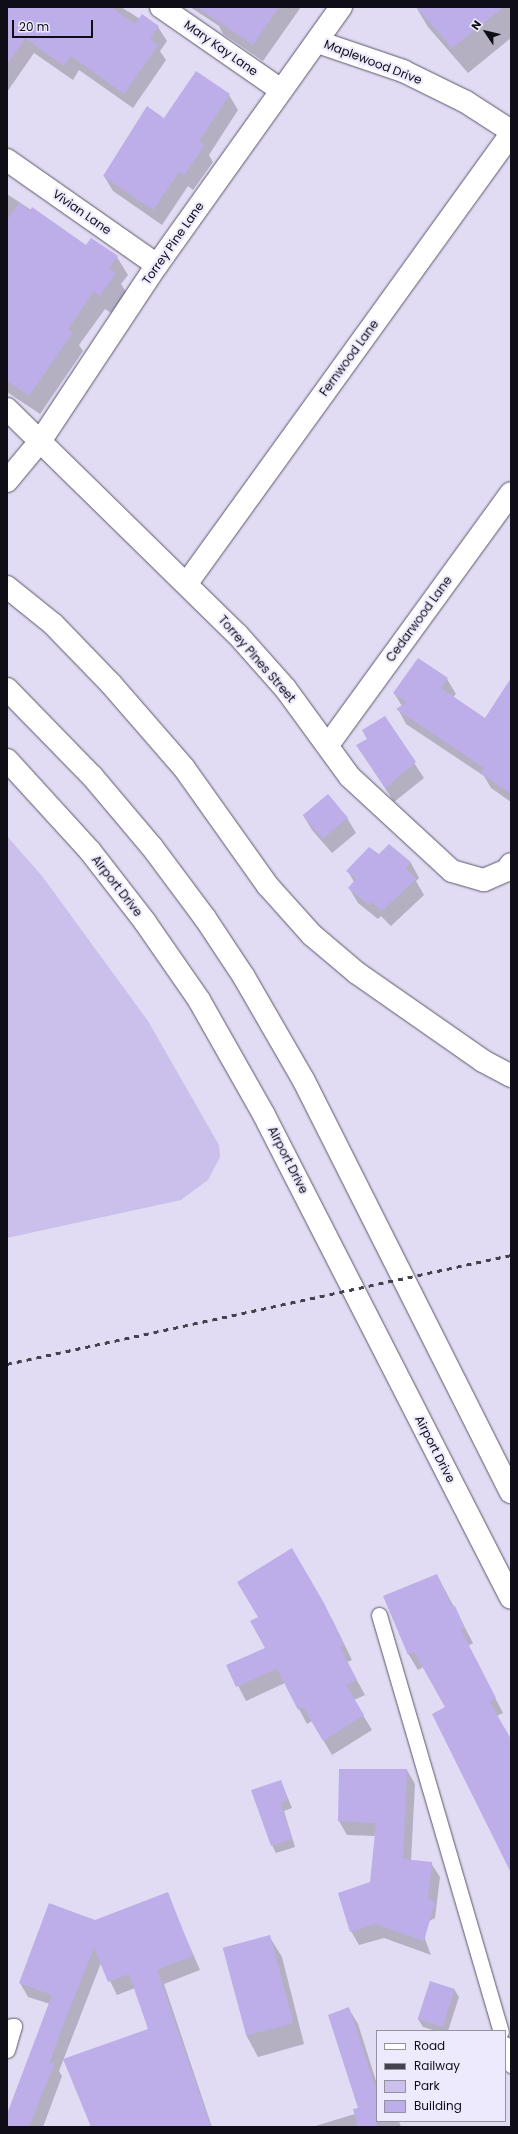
<!DOCTYPE html>
<html>
<head>
<meta charset="utf-8">
<style>
	body { margin:0 }
	#map { position:relative; width:518px; height:2134px; overflow:hidden; background:#e1dcf3; font-family:Poppins,sans-serif }
	div>[style] { position:absolute }
	.green>* { inset:0; background:#cbc0eb }
	.shadow>* { inset:0; background:#0003 }
	.building>* { inset:0; background:#bdaee9; transform-origin:0 0 }
	.roads { filter:drop-shadow(0 0 1px #5c576b) drop-shadow(0 0 1px #5c576b) }
	.service>* { height:15px; margin:-7.5px; padding:0 7.5px; transform-origin:7.5px; border-radius:7.5px; background:#fff }
	.minor>* { height:22px; margin:-11px; padding:0 11px; transform-origin:11px; border-radius:11px; background:#fff }
	.secondary>* { height:22px; margin:-11px; padding:0 11px; transform-origin:11px; border-radius:11px; background:#fff }
	.rail>* { height:3px; margin-top:-1.5px; transform-origin:0; background:repeating-linear-gradient(90deg,#45424e 0 5px,transparent 0 10px) }
	span { translate:-50% -50%; white-space:nowrap; text-align:center; line-height:1.15; -webkit-text-stroke:4px #eeeafd; paint-order:stroke }
	.street-label { font-size:12px; color:#0f0d15 }
	.frame { position:absolute; inset:0; border:8px solid #0f0d15; pointer-events:none }
	.legend { position:absolute; left:376px; top:2030px; width:130px; height:92px; box-sizing:border-box; background:#eeeafd; border:1px solid #9592a0; margin:0; padding:5px 7px; list-style:none; font-size:12px; color:#0f0d15 }
	.legend li { display:flex; align-items:center; gap:8px; height:20px }
	.legend b { width:20px; border:1px solid #9592a0 }
	.north { position:absolute; left:466px; top:12px; width:40px; height:40px; -webkit-text-stroke:3px #eeeafd; paint-order:stroke; rotate:305deg; font-size:11px; font-weight:700; line-height:16px; text-align:center; color:#0f0d15 }
	.north::after { content:''; display:block; margin:auto; width:14px; height:18px; background:#0f0d15; clip-path:polygon(50% 0,100% 100%,50% 72%,0 100%) }
	.scale { position:absolute; left:12px; top:20px; width:81px; height:18px; box-sizing:border-box; border:2px solid #0f0d15; border-top:0; padding-left:5px; font-size:12px; line-height:14px; white-space:nowrap; color:#0f0d15; -webkit-text-stroke:3px #eeeafd; paint-order:stroke }
</style>
</head>
<body>
<div id="map">
	<div class="green">
		<div style="clip-path:polygon(7px 836px,42px 876px,148px 1021px,219px 1145px,220px 1157px,208px 1180px,181px 1200px,7px 1238px)"></div>
	</div>
	<div class="shadow">
		<div style="clip-path:polygon(9px 7px,121px 7px,140px 19px,158px 27px,167px 41px,160px 51px,166px 60px,133px 108px,79px 70px,73px 80px,34px 53px,7px 92px,7px 10px)"></div>
		<div style="clip-path:polygon(190px 7px,301px 7px,263px 61px,223px 34px,219px 26px)"></div>
		<div style="clip-path:polygon(416px 7px,511px 7px,511px 38px,468px 73px,428px 27px)"></div>
		<div style="clip-path:polygon(229px 95px,238px 110px,209px 155px,213px 162px,193px 190px,188px 186px,162px 225px,113px 191px,104px 176px,164px 119px)"></div>
		<div style="clip-path:polygon(7px 194px,87px 247px,117px 257px,128px 275px,121px 284px,126px 292px,111px 313px,105px 309px,79px 345px,83px 351px,40px 414px,7px 392px)"></div>
		<div style="clip-path:polygon(447px 679px,456px 694px,453px 697px,485px 719px,511px 697px,511px 802px,491px 788px,484px 776px,406px 724px,398px 709px,402px 706px,394px 693px)"></div>
		<div style="clip-path:polygon(384px 717px,424px 778px,394px 802px,367px 760px,368px 739px)"></div>
		<div style="clip-path:polygon(303px 815px,347px 818px,356px 833px,332px 853px,312px 830px)"></div>
		<div style="clip-path:polygon(389px 846px,411px 863px,419px 878px,416px 881px,424px 895px,391px 926px,381px 916px,378px 919px,358px 903px,349px 888px,354px 882px,348px 871px,380px 855px)"></div>
		<div style="clip-path:polygon(291px 1550px,332px 1619px,352px 1660px,347px 1662px,365px 1695px,354px 1700px,372px 1730px,332px 1755px,312px 1721px,307px 1724px,285px 1683px,246px 1701px,228px 1666px,267px 1648px,259px 1617px)"></div>
		<div style="clip-path:polygon(437px 1575px,473px 1643px,468px 1646px,503px 1713px,497px 1716px,511px 1741px,511px 1869px,446px 1708px,423px 1667px,418px 1670px,409px 1655px,385px 1597px)"></div>
		<div style="clip-path:polygon(407px 1770px,415px 1784px,411px 1861px,431px 1863px,440px 1877px,435px 1918px,420px 1926px,431px 1955px,384px 1938px,359px 1945px,351px 1931px,371px 1883px,376px 1836px,347px 1835px,339px 1821px)"></div>
		<div style="clip-path:polygon(281px 1781px,292px 1808px,284px 1811px,295px 1847px,276px 1853px,272px 1845px)"></div>
		<div style="clip-path:polygon(167px 1894px,200px 1970px,164px 1984px,212px 2127px,92px 2127px,149px 2030px,135px 1988px,117px 1995px,101px 1963px,59px 2071px,62px 2076px,43px 2127px,7px 2127px,7px 2118px,50px 2004px,28px 1997px,20px 1983px,95px 1921px)"></div>
		<div style="clip-path:polygon(269px 1936px,282px 1957px,304px 2044px,258px 2057px,246px 2035px)"></div>
		<div style="clip-path:polygon(454px 1989px,459px 1997px,448px 2031px,436px 2031px,423px 2027px,418px 2019px)"></div>
		<div style="clip-path:polygon(349px 2009px,358px 2024px,377px 2084px,377px 2121px,399px 2121px,401px 2127px,312px 2127px,355px 2114px,359px 2108px)"></div>
	</div>
	<div class="building">
		<div style="clip-path:polygon(7px 7px,111px 7px,135px 24px,142px 14px,159px 26px,150px 39px,158px 45px,124px 94px,71px 56px,64px 66px,25px 38px,7px 65px)"></div>
		<div style="clip-path:polygon(197px 7px,279px 7px,253px 45px)"></div>
		<div style="clip-path:polygon(416px 7px,504px 7px,452px 48px)"></div>
		<div style="clip-path:polygon(196px 71px,230px 94px,199px 141px,204px 146px,184px 175px,179px 172px,153px 210px,103px 176px,147px 106px,164px 118px)"></div>
		<div style="clip-path:polygon(19px 203px,30px 211px,32px 207px,86px 245px,91px 238px,118px 256px,109px 268px,116px 273px,100px 296px,94px 291px,68px 329px,73px 332px,29px 396px,7px 381px,7px 220px)"></div>
		<div style="clip-path:polygon(418px 658px,448px 678px,441px 688px,485px 718px,511px 678px,511px 794px,481px 773px,484px 768px,396px 709px,407px 702px,393px 693px)"></div>
		<div style="clip-path:polygon(385px 716px,416px 762px,385px 788px,356px 745px,367px 739px,362px 730px)"></div>
		<div style="left:328px;top:794px;width:31px;height:33px;rotate:50deg"></div>
		<div style="clip-path:polygon(389px 844px,411px 862px,405px 868px,416px 879px,382px 911px,372px 902px,369px 905px,348px 888px,356px 879px,346px 871px,369px 847px,379px 854px)"></div>
		<div style="clip-path:polygon(292px 1548px,324px 1603px,344px 1645px,340px 1647px,357px 1680px,346px 1685px,364px 1715px,323px 1741px,303px 1707px,298px 1710px,277px 1669px,236px 1687px,226px 1665px,265px 1648px,250px 1621px,258px 1617px,237px 1582px)"></div>
		<div style="clip-path:polygon(437px 1574px,452px 1607px,455px 1606px,465px 1628px,461px 1630px,496px 1698px,489px 1701px,511px 1739px,511px 1873px,432px 1714px,445px 1707px,414px 1652px,408px 1655px,383px 1596px)"></div>
		<div style="clip-path:polygon(339px 1769px,407px 1769px,403px 1859px,432px 1862px,428px 1899px,435px 1902px,424px 1941px,375px 1924px,350px 1932px,338px 1893px,370px 1882px,376px 1823px,338px 1821px)"></div>
		<div style="clip-path:polygon(281px 1780px,288px 1800px,280px 1803px,292px 1839px,271px 1846px,251px 1790px)"></div>
		<div style="clip-path:polygon(168px 1892px,193px 1956px,157px 1970px,211px 2127px,91px 2127px,63px 2059px,148px 2029px,129px 1974px,108px 1982px,94px 1948px,63px 2025px,49px 2064px,55px 2062px,29px 2127px,7px 2127px,7px 2114px,52px 1995px,19px 1983px,49px 1903px,95px 1920px)"></div>
		<div style="left:270px;top:1935px;width:91px;height:49px;rotate:75deg"></div>
		<div style="left:430px;top:1981px;width:26px;height:40px;rotate:18deg"></div>
		<div style="clip-path:polygon(349px 2007px,377px 2093px,377px 2127px,358px 2127px,353px 2109px,358px 2108px,328px 2015px)"></div>
	</div>
	<div class="roads">
		<div class="service">
			<div style="left:379px;top:1615px;width:434px;rotate:73.7deg"></div>
			<div style="left:7px;top:2027px;width:7px;rotate:-8deg"></div>
			<div style="left:14px;top:2026px;width:25px;rotate:106deg"></div>
			<div style="left:505px;top:2044px;width:22px;rotate:74deg"></div>
		</div>
		<div class="minor">
			<div style="left:161px;top:7px;width:146px;rotate:34.7deg"></div>
			<div style="left:318px;top:42px;width:90px;rotate:18.8deg"></div>
			<div style="left:403px;top:71px;width:70px;rotate:26.2deg"></div>
			<div style="left:466px;top:102px;width:54px;rotate:32.8deg"></div>
			<div style="left:7px;top:160px;width:183px;rotate:35deg"></div>
			<div style="left:7px;top:409px;width:322px;rotate:44.4deg"></div>
			<div style="left:237px;top:634px;width:72px;rotate:48.4deg"></div>
			<div style="left:285px;top:688px;width:110px;rotate:53.9deg"></div>
			<div style="left:350px;top:777px;width:139px;rotate:42.7deg"></div>
			<div style="left:452px;top:871px;width:33px;rotate:16deg"></div>
			<div style="left:484px;top:880px;width:25px;rotate:-23deg"></div>
			<div style="left:507px;top:870px;width:7px;rotate:-56deg"></div>
			<div style="left:7px;top:481px;width:53px;rotate:-50.3deg"></div>
			<div style="left:41px;top:440px;width:210px;rotate:-56.5deg"></div>
			<div style="left:157px;top:265px;width:317px;rotate:-54.5deg"></div>
			<div style="left:187px;top:583px;width:554px;rotate:-54.19deg"></div>
			<div style="left:7px;top:587px;width:59px;rotate:38.8deg"></div>
			<div style="left:53px;top:624px;width:83px;rotate:46deg"></div>
			<div style="left:111px;top:684px;width:111px;rotate:49deg"></div>
			<div style="left:184px;top:768px;width:145px;rotate:54.6deg"></div>
			<div style="left:268px;top:886px;width:66px;rotate:48.1deg"></div>
			<div style="left:312px;top:935px;width:59px;rotate:40.2deg"></div>
			<div style="left:357px;top:973px;width:154px;rotate:34.9deg"></div>
			<div style="left:483px;top:1061px;width:32px;rotate:28deg"></div>
			<div style="left:328px;top:745px;width:311px;rotate:-54deg"></div>
		</div>
		<div class="secondary">
			<div style="left:7px;top:689px;width:122px;rotate:45.7deg"></div>
			<div style="left:92px;top:776px;width:93px;rotate:49.8deg"></div>
			<div style="left:152px;top:847px;width:89px;rotate:53.3deg"></div>
			<div style="left:205px;top:918px;width:71px;rotate:56.5deg"></div>
			<div style="left:244px;top:977px;width:120px;rotate:60deg"></div>
			<div style="left:304px;top:1081px;width:460px;rotate:63.3deg"></div>
			<div style="left:7px;top:760px;width:123px;rotate:47.6deg"></div>
			<div style="left:90px;top:851px;width:90px;rotate:52.2deg"></div>
			<div style="left:145px;top:922px;width:95px;rotate:55.3deg"></div>
			<div style="left:199px;top:1000px;width:132px;rotate:60.5deg"></div>
			<div style="left:264px;top:1115px;width:542px;rotate:62.92deg"></div>
		</div>
	</div>
	<div class="rail">
		<div style="left:7px;top:1364px;width:516px;rotate:-12.2deg"></div>
	</div>
	<div class="street-label">
		<span style="left:221px;top:48px;rotate:35deg">Mary Kay Lane</span>
		<span style="left:373px;top:62px;rotate:21deg">Maplewood Drive</span>
		<span style="left:82px;top:212px;rotate:35deg">Vivian Lane</span>
		<span style="left:173px;top:243px;rotate:-55deg">Torrey Pine Lane</span>
		<span style="left:349px;top:358px;rotate:-54deg">Fernwood Lane</span>
		<span style="left:419px;top:619px;rotate:-54deg">Cedarwood Lane</span>
		<span style="left:257px;top:659px;rotate:49deg">Torrey Pines Street</span>
		<span style="left:117px;top:886px;rotate:52deg">Airport Drive</span>
		<span style="left:288px;top:1160px;rotate:63deg">Airport Drive</span>
		<span style="left:435px;top:1449px;rotate:63deg">Airport Drive</span>
	</div>
	<div class="frame"></div>
	<ul class="legend">
	<li><b style="height:5px;background:#fff"></b>Road</li>
	<li><b style="height:5px;background:#45424e"></b>Railway</li>
	<li><b style="height:11px;background:#cbc0eb"></b>Park</li>
	<li><b style="height:11px;background:#bdaee9"></b>Building</li>
	</ul>
	<div class="north">N</div>
	<div class="scale">20 m</div>
</div>
</body>
</html>
